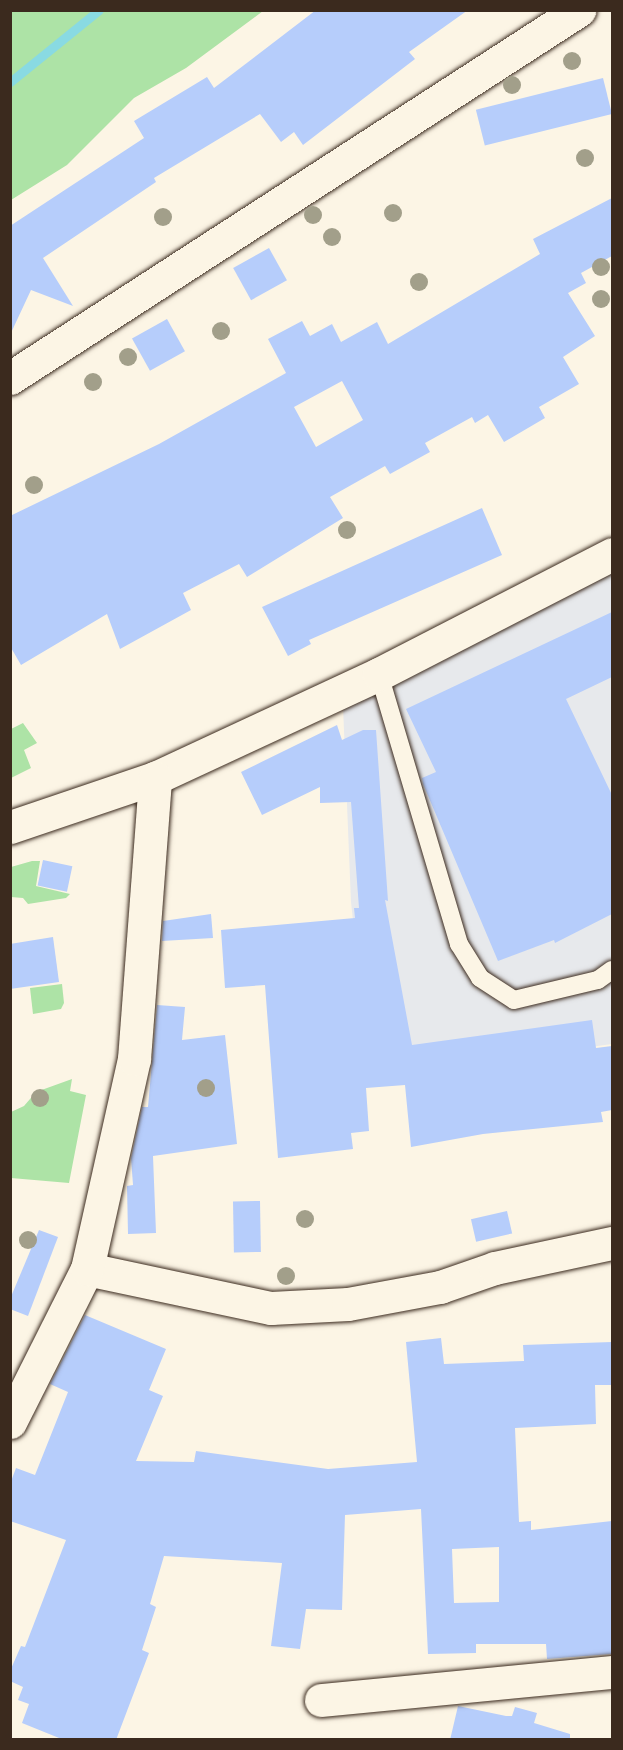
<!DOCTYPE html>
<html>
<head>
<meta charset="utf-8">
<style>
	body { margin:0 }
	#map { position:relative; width:623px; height:1750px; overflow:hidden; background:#fcf5e5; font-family:Kalam,sans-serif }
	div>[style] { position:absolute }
	.built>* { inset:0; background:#e7e9ec }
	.green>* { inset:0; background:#ade3a6 }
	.stream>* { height:9px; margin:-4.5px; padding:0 4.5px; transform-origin:4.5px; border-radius:4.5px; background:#89dae2 }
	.building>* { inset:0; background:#b6cdfb; transform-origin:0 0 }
	.roads { filter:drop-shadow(0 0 2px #3b2a1e) drop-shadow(0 0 2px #3b2a1e) }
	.lane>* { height:18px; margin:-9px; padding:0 9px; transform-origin:9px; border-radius:9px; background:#fcf5e5 }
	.street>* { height:33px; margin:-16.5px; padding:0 16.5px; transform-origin:16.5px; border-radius:16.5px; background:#fcf5e5 }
	.trees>* { width:18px; height:18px; margin:-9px; border-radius:50%; background:#a29f8a }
	span { translate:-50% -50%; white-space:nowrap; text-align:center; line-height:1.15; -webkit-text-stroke:4.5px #fcf5e5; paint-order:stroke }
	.frame { position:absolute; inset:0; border:12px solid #3b2a1e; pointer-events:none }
</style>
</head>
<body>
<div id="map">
	<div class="built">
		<div style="clip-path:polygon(612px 573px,612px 1044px,370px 1077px,351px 902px,343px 706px)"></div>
	</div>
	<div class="green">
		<div style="clip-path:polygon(11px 10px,263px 10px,263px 11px,186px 68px,134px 98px,67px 165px,11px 200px)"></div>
		<div style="clip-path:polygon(23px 723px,37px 743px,24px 750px,31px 768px,11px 778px,11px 729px)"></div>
		<div style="clip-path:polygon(32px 861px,40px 861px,36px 886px,70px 894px,66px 898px,28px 904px,23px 898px,11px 897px,11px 867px)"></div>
		<div style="clip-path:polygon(62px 984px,64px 1003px,61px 1009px,33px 1014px,30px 988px)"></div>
		<div style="clip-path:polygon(72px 1079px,70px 1091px,86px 1095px,69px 1183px,11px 1178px,11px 1112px,24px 1106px,36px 1092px)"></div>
	</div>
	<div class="stream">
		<div style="left:10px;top:82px;width:114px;rotate:-39deg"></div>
	</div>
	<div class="building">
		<div style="clip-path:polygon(316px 10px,468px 10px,409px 52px,415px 59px,303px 145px,294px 132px,281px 142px,260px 114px,154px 178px,156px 182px,43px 258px,73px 306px,31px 290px,10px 335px,10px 226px,144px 138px,134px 121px,207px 77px,214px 88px)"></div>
		<div style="left:603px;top:78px;width:37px;height:131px;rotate:76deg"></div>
		<div style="clip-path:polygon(evenodd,612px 198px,612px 256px,581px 273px,586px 283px,568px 293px,595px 336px,563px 357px,579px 384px,539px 407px,545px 418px,504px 442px,488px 415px,475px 423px,472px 417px,425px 443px,430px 452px,390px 474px,385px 466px,330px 497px,343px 518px,247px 577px,239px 564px,183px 593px,191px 610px,120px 649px,107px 614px,21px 665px,10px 646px,10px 516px,159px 444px,286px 373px,268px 339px,302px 321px,310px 336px,332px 324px,341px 342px,377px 322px,388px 344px,540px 254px,533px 239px,612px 198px,342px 381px,363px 420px,316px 447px,294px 407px,342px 381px)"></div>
		<div style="left:269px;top:248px;width:37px;height:41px;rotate:61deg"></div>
		<div style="left:167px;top:319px;width:37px;height:40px;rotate:61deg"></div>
		<div style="clip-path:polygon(482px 508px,502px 555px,309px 640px,311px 644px,288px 656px,262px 607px)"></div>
		<div style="clip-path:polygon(612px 612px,612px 677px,566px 699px,612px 795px,612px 914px,555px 943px,554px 940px,498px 961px,423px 784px,422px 778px,436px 772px,406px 709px)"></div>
		<div style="clip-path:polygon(337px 725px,342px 740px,363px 730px,376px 730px,388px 901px,385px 900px,412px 1045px,592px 1020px,596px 1048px,612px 1046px,612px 1110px,601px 1112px,603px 1122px,483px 1134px,411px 1147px,405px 1085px,366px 1088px,369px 1131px,351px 1133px,353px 1149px,278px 1158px,265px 985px,225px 988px,221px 930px,355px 918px,354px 908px,359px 908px,351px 802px,320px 803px,320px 787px,262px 815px,241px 772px)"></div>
		<div style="left:43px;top:860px;width:30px;height:26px;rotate:12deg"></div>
		<div style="clip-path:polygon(211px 914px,213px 938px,162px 941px,163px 921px)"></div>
		<div style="clip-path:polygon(53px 937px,59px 982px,10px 989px,10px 944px)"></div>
		<div style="clip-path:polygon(157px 1005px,185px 1007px,182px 1040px,225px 1035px,237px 1144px,153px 1156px,156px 1233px,128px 1234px,127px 1186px,133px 1185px,131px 1158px,142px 1107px,148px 1107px)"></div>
		<div style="left:260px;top:1201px;width:51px;height:27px;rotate:89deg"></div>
		<div style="left:507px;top:1211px;width:23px;height:37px;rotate:77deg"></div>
		<div style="clip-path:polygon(39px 1230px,58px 1237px,28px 1316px,10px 1309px,10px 1299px)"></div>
		<div style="clip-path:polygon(evenodd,85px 1315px,166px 1349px,149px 1390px,163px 1396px,136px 1461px,194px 1462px,196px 1451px,328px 1469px,417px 1462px,406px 1342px,441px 1338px,444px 1364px,524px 1361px,523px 1345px,612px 1342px,612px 1385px,595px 1385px,596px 1424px,515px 1428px,519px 1522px,531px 1521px,531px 1530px,612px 1521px,612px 1654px,547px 1659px,546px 1644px,476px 1644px,476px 1653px,428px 1654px,421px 1509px,345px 1515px,342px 1610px,306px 1609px,300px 1649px,271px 1646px,282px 1563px,164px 1556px,150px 1604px,156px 1607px,142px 1650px,149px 1653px,116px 1740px,64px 1740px,22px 1723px,29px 1704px,18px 1700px,23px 1687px,10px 1681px,10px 1671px,21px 1646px,25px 1647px,66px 1540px,10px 1521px,10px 1484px,16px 1468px,35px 1475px,68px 1392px,50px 1384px,85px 1315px,499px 1547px,499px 1602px,454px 1603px,452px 1549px,499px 1547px)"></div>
		<div style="clip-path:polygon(458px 1706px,506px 1716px,512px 1716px,515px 1707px,537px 1713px,534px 1723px,570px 1734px,570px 1740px,450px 1740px)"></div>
	</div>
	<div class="roads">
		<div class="lane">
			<div style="left:379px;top:674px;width:282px;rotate:73.5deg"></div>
			<div style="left:459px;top:944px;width:40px;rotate:58deg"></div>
			<div style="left:480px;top:978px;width:40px;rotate:32.9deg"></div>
			<div style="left:514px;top:1000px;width:86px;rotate:-13.4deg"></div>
			<div style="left:598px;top:980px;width:17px;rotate:-36deg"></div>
		</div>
		<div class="street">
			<div style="left:10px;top:378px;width:678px;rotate:-32.89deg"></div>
			<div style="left:10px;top:827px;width:153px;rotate:-18.7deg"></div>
			<div style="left:155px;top:778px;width:247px;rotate:-24.9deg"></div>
			<div style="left:379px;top:674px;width:262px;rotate:-27.2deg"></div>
			<div style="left:87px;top:1269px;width:188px;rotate:12deg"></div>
			<div style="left:271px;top:1308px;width:77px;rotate:-3deg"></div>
			<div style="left:348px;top:1304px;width:94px;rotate:-10.5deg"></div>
			<div style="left:440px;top:1287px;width:58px;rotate:-19.1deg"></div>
			<div style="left:495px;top:1268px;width:120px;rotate:-12.1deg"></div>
			<div style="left:10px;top:1422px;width:171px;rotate:-63.3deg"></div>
			<div style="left:87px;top:1269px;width:215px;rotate:-77.4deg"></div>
			<div style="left:134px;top:1059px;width:282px;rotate:-85.7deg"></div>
			<div style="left:321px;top:1700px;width:292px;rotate:-5.5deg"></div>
		</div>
	</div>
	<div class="trees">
		<div style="left:572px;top:61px"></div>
		<div style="left:512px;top:85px"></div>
		<div style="left:585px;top:158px"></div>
		<div style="left:393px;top:213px"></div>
		<div style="left:313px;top:215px"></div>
		<div style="left:163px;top:217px"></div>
		<div style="left:332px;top:237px"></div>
		<div style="left:601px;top:267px"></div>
		<div style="left:419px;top:282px"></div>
		<div style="left:601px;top:299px"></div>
		<div style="left:221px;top:331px"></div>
		<div style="left:128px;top:357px"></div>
		<div style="left:93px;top:382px"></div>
		<div style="left:34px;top:485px"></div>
		<div style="left:347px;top:530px"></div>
		<div style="left:206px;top:1088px"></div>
		<div style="left:40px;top:1098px"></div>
		<div style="left:305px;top:1219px"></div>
		<div style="left:28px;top:1240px"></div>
		<div style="left:286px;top:1276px"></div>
	</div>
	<div class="frame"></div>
</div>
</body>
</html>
